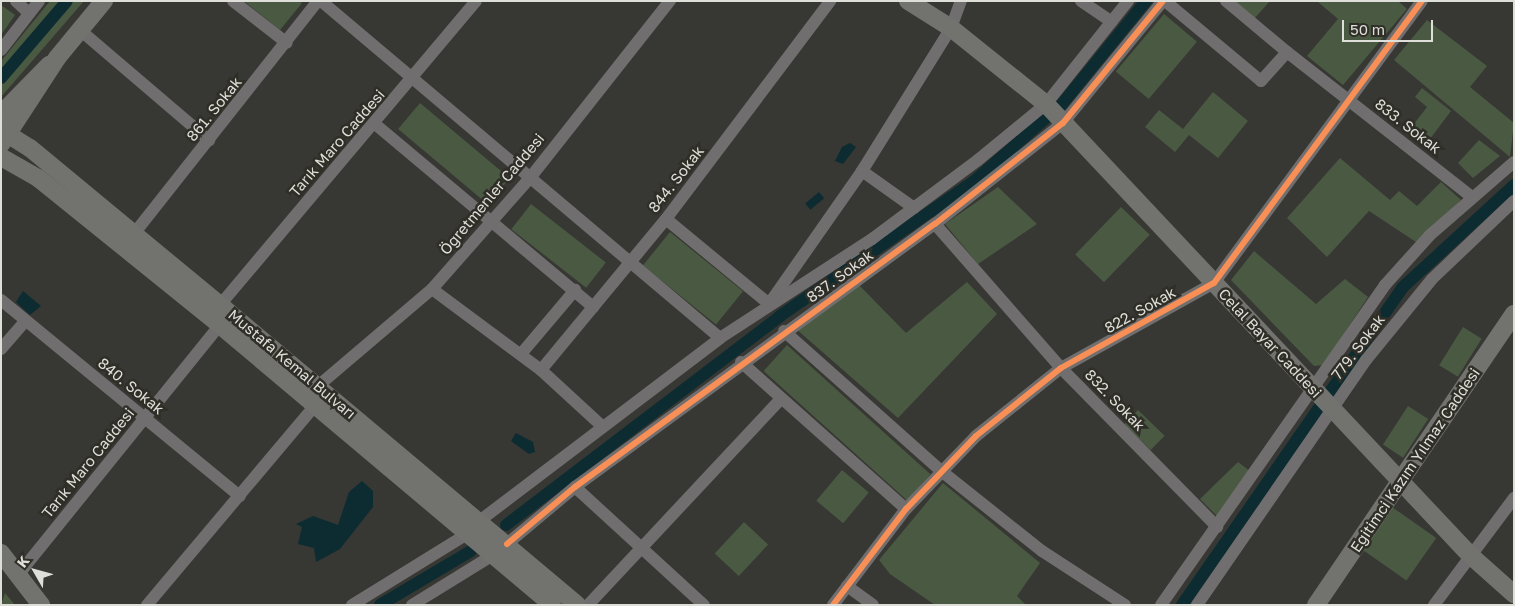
<!DOCTYPE html>
<html>
<head>
<meta charset="utf-8">
<style>
	body { margin:0 }
	#map { position:relative; width:1515px; height:606px; overflow:hidden; background:#373733; font-family:"Golos Text",sans-serif }
	div>[style] { position:absolute }
	.green>* { inset:0; background:#4a5a42; transform-origin:0 0 }
	.water>* { inset:0; background:#0c2c32; transform-origin:0 0 }
	.canal>* { height:12px; margin:-6px; padding:0 6px; transform-origin:6px; border-radius:6px; background:#0c2c32 }
	.street>* { height:12px; margin:-6px; padding:0 6px; transform-origin:6px; border-radius:6px; background:#706e6e }
	.secondary>* { height:18px; margin:-9px; padding:0 9px; transform-origin:9px; border-radius:9px; background:#72726f }
	.cycleway>* { height:6px; margin:-3px; padding:0 3px; transform-origin:3px; border-radius:3px; background:#f78f57 }
	span { translate:-50% -50%; white-space:nowrap; text-align:center; line-height:1.15; -webkit-text-stroke:5px #2f2e27; paint-order:stroke }
	.street-label { font-size:15px; color:#dfdfda }
	.frame { position:absolute; inset:0; border:2px solid #dfdfda; pointer-events:none }
	.north { position:absolute; left:10px; top:546px; width:50px; height:50px; -webkit-text-stroke:4px #2f2e27; paint-order:stroke; rotate:308deg; font-size:14px; font-weight:700; line-height:20px; text-align:center; color:#dfdfda }
	.north::after { content:''; display:block; margin:auto; width:18px; height:22px; background:#dfdfda; clip-path:polygon(50% 0,100% 100%,50% 72%,0 100%) }
	.scale { position:absolute; left:1342px; top:20px; width:91px; height:22px; box-sizing:border-box; border:2px solid #dfdfda; border-top:0; padding-left:6px; font-size:15px; line-height:18px; white-space:nowrap; color:#dfdfda; -webkit-text-stroke:4px #2f2e27; paint-order:stroke }
</style>
</head>
<body>
<div id="map">
	<div class="green">
		<div style="clip-path:polygon(50px 1px,84px 1px,1px 97px,1px 61px)"></div>
		<div style="clip-path:polygon(244px 1px,299px 1px,302px 3px,280px 30px)"></div>
		<div style="clip-path:polygon(1233px 1px,1270px 1px,1254px 19px)"></div>
		<div style="clip-path:polygon(1317px 1px,1398px 1px,1407px 9px,1343px 85px,1307px 56px,1338px 19px)"></div>
		<div style="clip-path:polygon(1px 5px,15px 15px,1px 35px)"></div>
		<div style="left:1164px;top:14px;width:43px;height:75px;rotate:40deg"></div>
		<div style="clip-path:polygon(1427px 20px,1487px 66px,1470px 87px,1514px 123px,1510px 157px,1394px 60px)"></div>
		<div style="clip-path:polygon(1422px 88px,1451px 111px,1424px 147px,1407px 133px,1427px 107px,1415px 97px)"></div>
		<div style="clip-path:polygon(1213px 92px,1248px 121px,1218px 158px,1189px 135px,1175px 152px,1145px 127px,1159px 110px,1183px 129px)"></div>
		<div style="left:420px;top:103px;width:117px;height:34px;rotate:40deg"></div>
		<div style="clip-path:polygon(1479px 140px,1500px 156px,1473px 178px,1458px 163px)"></div>
		<div style="clip-path:polygon(1340px 158px,1390px 200px,1399px 191px,1417px 206px,1441px 182px,1461px 200px,1416px 242px,1369px 211px,1327px 257px,1287px 218px)"></div>
		<div style="clip-path:polygon(998px 187px,1037px 224px,978px 264px,945px 224px)"></div>
		<div style="left:531px;top:204px;width:95px;height:32px;rotate:38deg"></div>
		<div style="left:1121px;top:207px;width:40px;height:66px;rotate:44deg"></div>
		<div style="left:670px;top:232px;width:94px;height:43px;rotate:39deg"></div>
		<div style="clip-path:polygon(1254px 251px,1316px 304px,1345px 279px,1368px 297px,1323px 365px,1314px 366px,1231px 280px)"></div>
		<div style="clip-path:polygon(967px 282px,997px 314px,898px 418px,795px 328px,859px 285px,906px 333px)"></div>
		<div style="left:1463px;top:327px;width:22px;height:45px;rotate:32deg"></div>
		<div style="left:787px;top:345px;width:193px;height:35px;rotate:42deg"></div>
		<div style="left:1408px;top:406px;width:24px;height:46px;rotate:33deg"></div>
		<div style="left:1138px;top:410px;width:37px;height:20px;rotate:44deg"></div>
		<div style="clip-path:polygon(1238px 462px,1250px 471px,1217px 516px,1200px 499px)"></div>
		<div style="left:842px;top:470px;width:35px;height:40px;rotate:40deg"></div>
		<div style="clip-path:polygon(943px 483px,1040px 563px,1017px 596px,1026px 605px,935px 605px,890px 574px,879px 560px)"></div>
		<div style="left:1392px;top:507px;width:54px;height:52px;rotate:35deg"></div>
		<div style="left:744px;top:522px;width:33px;height:43px;rotate:43deg"></div>
		<div style="clip-path:polygon(5px 593px,15px 605px,1px 605px)"></div>
	</div>
	<div class="water">
		<div style="clip-path:polygon(850px 143px,856px 147px,843px 164px,835px 161px,842px 147px)"></div>
		<div style="left:819px;top:192px;width:8px;height:18px;rotate:50deg"></div>
		<div style="clip-path:polygon(23px 291px,41px 306px,30px 315px,16px 302px)"></div>
		<div style="clip-path:polygon(516px 433px,533px 442px,535px 452px,529px 454px,511px 441px)"></div>
		<div style="clip-path:polygon(362px 481px,373px 491px,373px 507px,340px 549px,316px 562px,314px 548px,298px 544px,302px 527px,296px 524px,313px 516px,338px 525px,349px 492px)"></div>
	</div>
	<div class="canal">
		<div style="left:1px;top:78px;width:101px;rotate:-49.4deg"></div>
		<div style="left:506px;top:525px;width:345px;rotate:-37.3deg"></div>
		<div style="left:780px;top:316px;width:235px;rotate:-34.8deg"></div>
		<div style="left:973px;top:182px;width:118px;rotate:-41.2deg"></div>
		<div style="left:1062px;top:104px;width:133px;rotate:-50.8deg"></div>
		<div style="left:380px;top:605px;width:106px;rotate:-30.7deg"></div>
		<div style="left:1182px;top:605px;width:386px;rotate:-55.2deg"></div>
		<div style="left:1402px;top:288px;width:152px;rotate:-42.6deg"></div>
	</div>
	<div class="street">
		<div style="left:16px;top:1px;width:18px;rotate:43deg"></div>
		<div style="left:233px;top:1px;width:68px;rotate:37.9deg"></div>
		<div style="left:321px;top:1px;width:522px;rotate:40.18deg"></div>
		<div style="left:1081px;top:1px;width:37px;rotate:34deg"></div>
		<div style="left:1165px;top:1px;width:125px;rotate:39.8deg"></div>
		<div style="left:1261px;top:81px;width:39px;rotate:-48deg"></div>
		<div style="left:1287px;top:52px;width:235px;rotate:38.1deg"></div>
		<div style="left:1226px;top:1px;width:80px;rotate:39.9deg"></div>
		<div style="left:80px;top:30px;width:170px;rotate:40.5deg"></div>
		<div style="left:1px;top:50px;width:62px;rotate:-52.2deg"></div>
		<div style="left:375px;top:124px;width:285px;rotate:40deg"></div>
		<div style="left:914px;top:208px;width:64px;rotate:-144.6deg"></div>
		<div style="left:862px;top:171px;width:168px;rotate:-58.1deg"></div>
		<div style="left:951px;top:28px;width:29px;rotate:-70deg"></div>
		<div style="left:666px;top:219px;width:134px;rotate:39.5deg"></div>
		<div style="left:769px;top:304px;width:162px;rotate:-55deg"></div>
		<div style="left:935px;top:224px;width:191px;rotate:48.8deg"></div>
		<div style="left:1061px;top:368px;width:223px;rotate:45.5deg"></div>
		<div style="left:133px;top:235px;width:298px;rotate:-51.7deg"></div>
		<div style="left:432px;top:289px;width:136px;rotate:36.6deg"></div>
		<div style="left:541px;top:370px;width:84px;rotate:42.6deg"></div>
		<div style="left:1px;top:300px;width:309px;rotate:39.4deg"></div>
		<div style="left:220px;top:305px;width:397px;rotate:-49.9deg"></div>
		<div style="left:784px;top:331px;width:209px;rotate:41.7deg"></div>
		<div style="left:940px;top:470px;width:130px;rotate:38.5deg"></div>
		<div style="left:1042px;top:551px;width:99px;rotate:33deg"></div>
		<div style="left:1px;top:349px;width:37px;rotate:-49deg"></div>
		<div style="left:521px;top:354px;width:84px;rotate:-49.8deg"></div>
		<div style="left:741px;top:362px;width:221px;rotate:41.7deg"></div>
		<div style="left:541px;top:370px;width:196px;rotate:-50.4deg"></div>
		<div style="left:666px;top:219px;width:273px;rotate:-53deg"></div>
		<div style="left:318px;top:386px;width:150px;rotate:-40.4deg"></div>
		<div style="left:432px;top:289px;width:148px;rotate:-48.6deg"></div>
		<div style="left:530px;top:178px;width:226px;rotate:-51.7deg"></div>
		<div style="left:575px;top:487px;width:175px;rotate:42.5deg"></div>
		<div style="left:478px;top:522px;width:304px;rotate:-37.2deg"></div>
		<div style="left:720px;top:338px;width:181px;rotate:-33.1deg"></div>
		<div style="left:872px;top:239px;width:132px;rotate:-36.7deg"></div>
		<div style="left:978px;top:160px;width:88px;rotate:-39.5deg"></div>
		<div style="left:1046px;top:104px;width:132px;rotate:-51.5deg"></div>
		<div style="left:507px;top:544px;width:89px;rotate:-40deg"></div>
		<div style="left:575px;top:487px;width:446px;rotate:-36.2deg"></div>
		<div style="left:935px;top:224px;width:163px;rotate:-38.3deg"></div>
		<div style="left:1063px;top:123px;width:158px;rotate:-50.7deg"></div>
		<div style="left:18px;top:575px;width:321px;rotate:-51.1deg"></div>
		<div style="left:847px;top:586px;width:32px;rotate:36deg"></div>
		<div style="left:147px;top:605px;width:263px;rotate:-49.9deg"></div>
		<div style="left:352px;top:605px;width:135px;rotate:-31.7deg"></div>
		<div style="left:412px;top:605px;width:95px;rotate:-31.7deg"></div>
		<div style="left:588px;top:605px;width:282px;rotate:-46.9deg"></div>
		<div style="left:833px;top:605px;width:121px;rotate:-52.8deg"></div>
		<div style="left:906px;top:509px;width:101px;rotate:-46.2deg"></div>
		<div style="left:976px;top:436px;width:109px;rotate:-38.7deg"></div>
		<div style="left:1061px;top:368px;width:175px;rotate:-29.1deg"></div>
		<div style="left:1214px;top:283px;width:350px;rotate:-53.6deg"></div>
		<div style="left:1161px;top:605px;width:391px;rotate:-55deg"></div>
		<div style="left:1385px;top:285px;width:67px;rotate:-48deg"></div>
		<div style="left:1430px;top:235px;width:111px;rotate:-41deg"></div>
		<div style="left:1197px;top:605px;width:298px;rotate:-55.4deg"></div>
		<div style="left:1366px;top:360px;width:104px;rotate:-50.8deg"></div>
		<div style="left:1432px;top:279px;width:113px;rotate:-43.6deg"></div>
		<div style="left:1434px;top:605px;width:134px;rotate:-53.2deg"></div>
	</div>
	<div class="secondary">
		<div style="left:908px;top:1px;width:51px;rotate:32.1deg"></div>
		<div style="left:951px;top:28px;width:122px;rotate:38.7deg"></div>
		<div style="left:1046px;top:104px;width:619px;rotate:46.77deg"></div>
		<div style="left:1470px;top:555px;width:59px;rotate:41.6deg"></div>
		<div style="left:1px;top:114px;width:69px;rotate:-45.6deg"></div>
		<div style="left:1px;top:130px;width:34px;rotate:32deg"></div>
		<div style="left:30px;top:148px;width:246px;rotate:39.6deg"></div>
		<div style="left:220px;top:305px;width:466px;rotate:40deg"></div>
		<div style="left:1px;top:144px;width:103px;rotate:-56.9deg"></div>
		<div style="left:57px;top:58px;width:74px;rotate:-50.5deg"></div>
		<div style="left:1px;top:157px;width:43px;rotate:29.6deg"></div>
		<div style="left:38px;top:178px;width:234px;rotate:38.9deg"></div>
		<div style="left:220px;top:325px;width:434px;rotate:40.1deg"></div>
		<div style="left:1px;top:553px;width:66px;rotate:52.4deg"></div>
		<div style="left:1316px;top:605px;width:352px;rotate:-55.8deg"></div>
	</div>
	<div class="cycleway">
		<div style="left:507px;top:544px;width:89px;rotate:-40deg"></div>
		<div style="left:575px;top:487px;width:446px;rotate:-36.2deg"></div>
		<div style="left:935px;top:224px;width:163px;rotate:-38.3deg"></div>
		<div style="left:1063px;top:123px;width:158px;rotate:-50.7deg"></div>
		<div style="left:833px;top:605px;width:121px;rotate:-52.8deg"></div>
		<div style="left:906px;top:509px;width:101px;rotate:-46.2deg"></div>
		<div style="left:976px;top:436px;width:109px;rotate:-38.7deg"></div>
		<div style="left:1061px;top:368px;width:175px;rotate:-29.1deg"></div>
		<div style="left:1214px;top:283px;width:350px;rotate:-53.6deg"></div>
	</div>
	<div class="street-label">
		<span style="left:214px;top:109px;rotate:-51deg">861. Sokak</span>
		<span style="left:1408px;top:126px;rotate:38deg">833. Sokak</span>
		<span style="left:337px;top:143px;rotate:-49deg">Tarık Maro Caddesi</span>
		<span style="left:676px;top:179px;rotate:-52deg">844. Sokak</span>
		<span style="left:492px;top:194px;rotate:-50deg">Öğretmenler Caddesi</span>
		<span style="left:840px;top:276px;rotate:-36deg">837. Sokak</span>
		<span style="left:1140px;top:310px;rotate:-29deg">822. Sokak</span>
		<span style="left:1270px;top:343px;rotate:47deg">Celal Bayar Caddesi</span>
		<span style="left:1358px;top:347px;rotate:-53deg">779. Sokak</span>
		<span style="left:292px;top:364px;rotate:40deg">Mustafa Kemal Bulvarı</span>
		<span style="left:131px;top:386px;rotate:39deg">840. Sokak</span>
		<span style="left:1115px;top:400px;rotate:46deg">832. Sokak</span>
		<span style="left:1415px;top:460px;rotate:-56deg">Eğitimci Kazım Yılmaz Caddesi</span>
		<span style="left:88px;top:463px;rotate:-51deg">Tarık Maro Caddesi</span>
	</div>
	<div class="frame"></div>
	<div class="north">K</div>
	<div class="scale">50 m</div>
</div>
</body>
</html>
